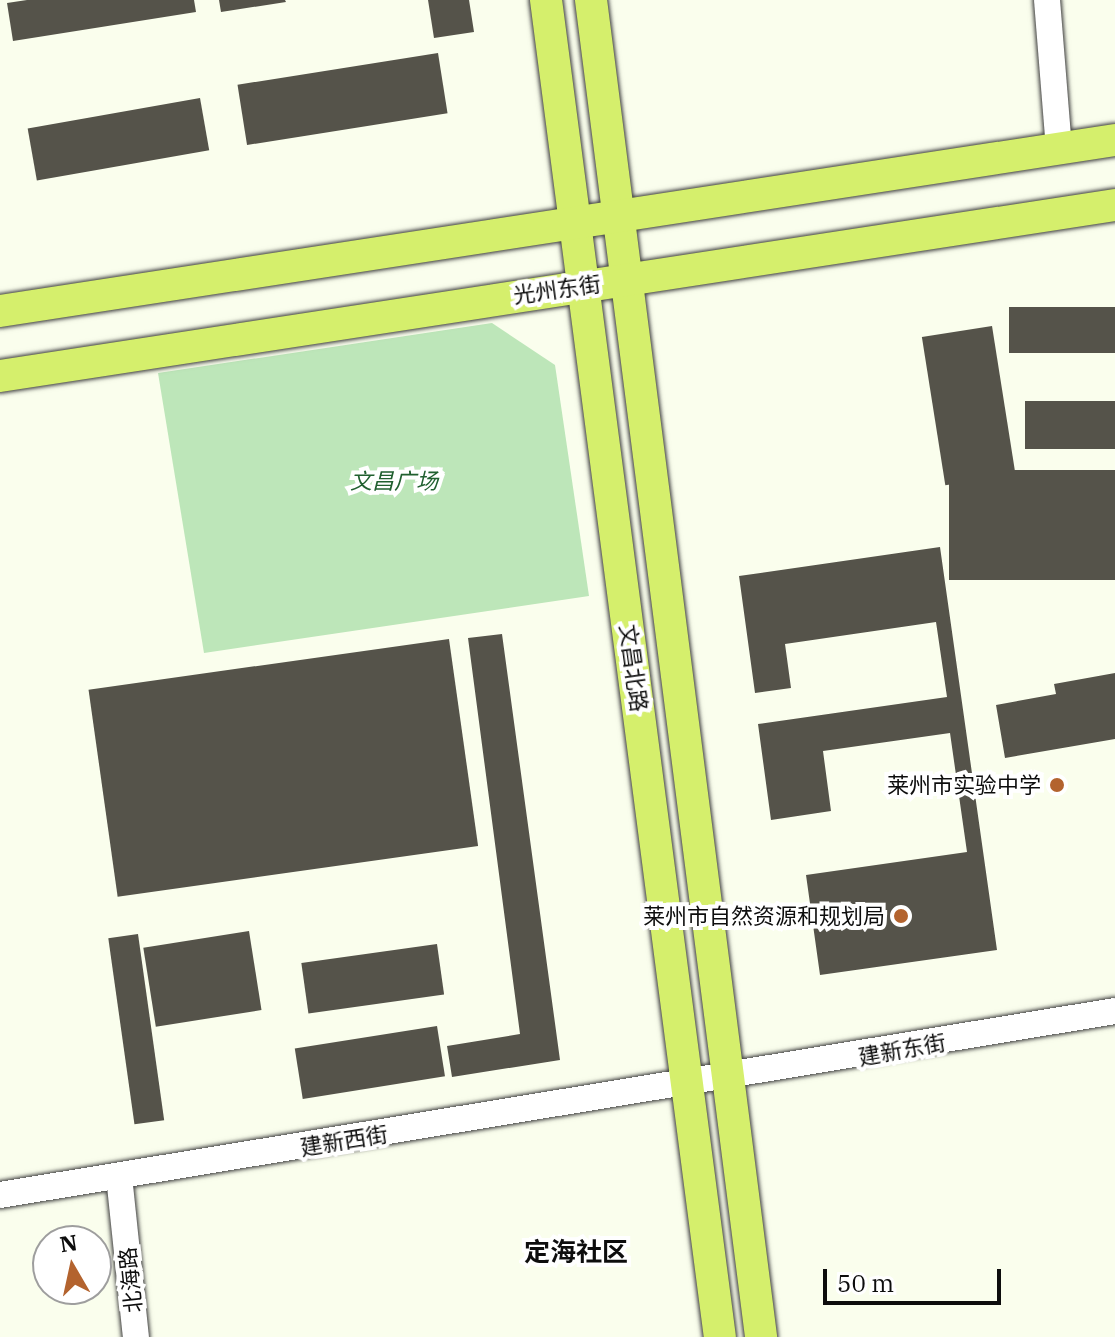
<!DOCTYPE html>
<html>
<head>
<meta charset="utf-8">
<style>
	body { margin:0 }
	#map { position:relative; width:1115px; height:1337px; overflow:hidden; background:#fafeed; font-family:"IBM Plex Serif","Noto Sans SC",serif }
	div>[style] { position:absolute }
	.green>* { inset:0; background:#bde6b9 }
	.building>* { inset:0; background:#55534a; transform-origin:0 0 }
	.roads { filter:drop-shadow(0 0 2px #404040) drop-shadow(0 0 2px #404040) }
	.minor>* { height:26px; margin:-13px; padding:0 13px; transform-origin:13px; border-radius:13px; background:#fff }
	.major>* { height:32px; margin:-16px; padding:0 16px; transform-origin:16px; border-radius:16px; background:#d5ef6c }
	.dots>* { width:22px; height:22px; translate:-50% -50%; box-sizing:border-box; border:4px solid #fff; border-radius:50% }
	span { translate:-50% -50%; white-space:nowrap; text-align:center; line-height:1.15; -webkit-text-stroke:8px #fff; paint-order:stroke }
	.street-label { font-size:22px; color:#0d0d0d }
	.park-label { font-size:22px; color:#216030; font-style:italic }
	.poi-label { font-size:22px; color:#0d0d0d }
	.right { translate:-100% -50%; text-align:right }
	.quarter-label { font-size:26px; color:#0d0d0d; font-weight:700 }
	.north { position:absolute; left:32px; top:1225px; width:80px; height:80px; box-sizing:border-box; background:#fff; border:2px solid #9e9e9e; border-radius:50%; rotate:351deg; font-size:22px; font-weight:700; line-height:32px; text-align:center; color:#0d0d0d }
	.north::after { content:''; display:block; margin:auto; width:28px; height:36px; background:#b3632e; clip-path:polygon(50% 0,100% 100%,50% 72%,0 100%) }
	.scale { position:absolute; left:823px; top:1269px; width:178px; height:36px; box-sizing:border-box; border:4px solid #0d0d0d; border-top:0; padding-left:10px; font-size:24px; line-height:28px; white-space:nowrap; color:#0d0d0d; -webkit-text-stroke:6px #fff; paint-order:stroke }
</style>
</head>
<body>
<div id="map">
	<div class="green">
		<div style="clip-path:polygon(492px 323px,555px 365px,589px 596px,204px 653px,158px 373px)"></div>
	</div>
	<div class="building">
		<div style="clip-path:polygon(27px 0,194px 0,196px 12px,13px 41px,7px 3px)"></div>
		<div style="clip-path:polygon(219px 0,285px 0,286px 2px,221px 12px)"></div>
		<div style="clip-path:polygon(428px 0,469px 0,474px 32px,434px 38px)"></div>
		<div style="left:438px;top:53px;width:61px;height:203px;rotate:81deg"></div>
		<div style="left:200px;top:98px;width:53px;height:175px;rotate:80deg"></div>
		<div style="left:1115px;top:307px;width:46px;height:106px;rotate:90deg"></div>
		<div style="left:992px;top:326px;width:150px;height:71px;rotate:81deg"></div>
		<div style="left:1115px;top:401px;width:48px;height:90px;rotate:90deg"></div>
		<div style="left:1115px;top:470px;width:110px;height:166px;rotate:90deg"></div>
		<div style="clip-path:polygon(940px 547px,997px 950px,820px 975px,806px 875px,967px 852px,950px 733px,823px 751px,831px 811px,771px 820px,758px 724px,947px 697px,936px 622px,785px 644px,791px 688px,755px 693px,739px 576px)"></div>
		<div style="clip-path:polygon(502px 634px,560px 1060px,452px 1077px,447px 1046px,520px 1034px,468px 638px)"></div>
		<div style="left:449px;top:639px;width:209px;height:364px;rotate:82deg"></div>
		<div style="clip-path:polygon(1115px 673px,1115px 739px,1005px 758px,996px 705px,1056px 694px,1054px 684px)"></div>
		<div style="left:249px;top:931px;width:80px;height:107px;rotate:81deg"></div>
		<div style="left:138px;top:934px;width:188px;height:30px;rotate:82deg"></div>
		<div style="left:437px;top:944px;width:51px;height:137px;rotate:82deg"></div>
		<div style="left:437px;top:1026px;width:51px;height:144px;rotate:81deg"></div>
	</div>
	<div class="roads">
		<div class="minor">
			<div style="left:1047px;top:0;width:150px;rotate:85.4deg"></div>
			<div style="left:119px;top:1176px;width:162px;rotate:84deg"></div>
			<div style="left:0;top:1195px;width:1130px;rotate:-9.37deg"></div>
		</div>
		<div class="major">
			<div style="left:546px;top:0;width:1348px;rotate:82.59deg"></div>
			<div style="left:591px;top:0;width:1348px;rotate:82.75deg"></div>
			<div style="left:0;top:311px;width:1128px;rotate:-8.72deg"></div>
			<div style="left:0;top:376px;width:1128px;rotate:-8.72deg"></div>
		</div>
	</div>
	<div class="dots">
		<div style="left:1057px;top:785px;background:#b3632e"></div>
		<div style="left:901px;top:916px;background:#b3632e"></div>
	</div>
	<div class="street-label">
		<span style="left:557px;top:289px;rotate:-8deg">光州东街</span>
		<span style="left:634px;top:668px;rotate:82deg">文昌北路</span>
		<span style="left:902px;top:1049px;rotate:-10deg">建新东街</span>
		<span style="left:344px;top:1140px;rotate:-9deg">建新西街</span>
		<span style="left:130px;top:1280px;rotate:-96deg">北海路</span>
	</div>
	<div class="park-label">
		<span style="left:394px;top:481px">文昌广场</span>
	</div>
	<div class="poi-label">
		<span class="right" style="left:1041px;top:785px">莱州市实验中学</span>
		<span class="right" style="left:885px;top:916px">莱州市自然资源和规划局</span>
	</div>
	<div class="quarter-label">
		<span style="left:576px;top:1252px">定海社区</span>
	</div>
	<div class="north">N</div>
	<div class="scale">50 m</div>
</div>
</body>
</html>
